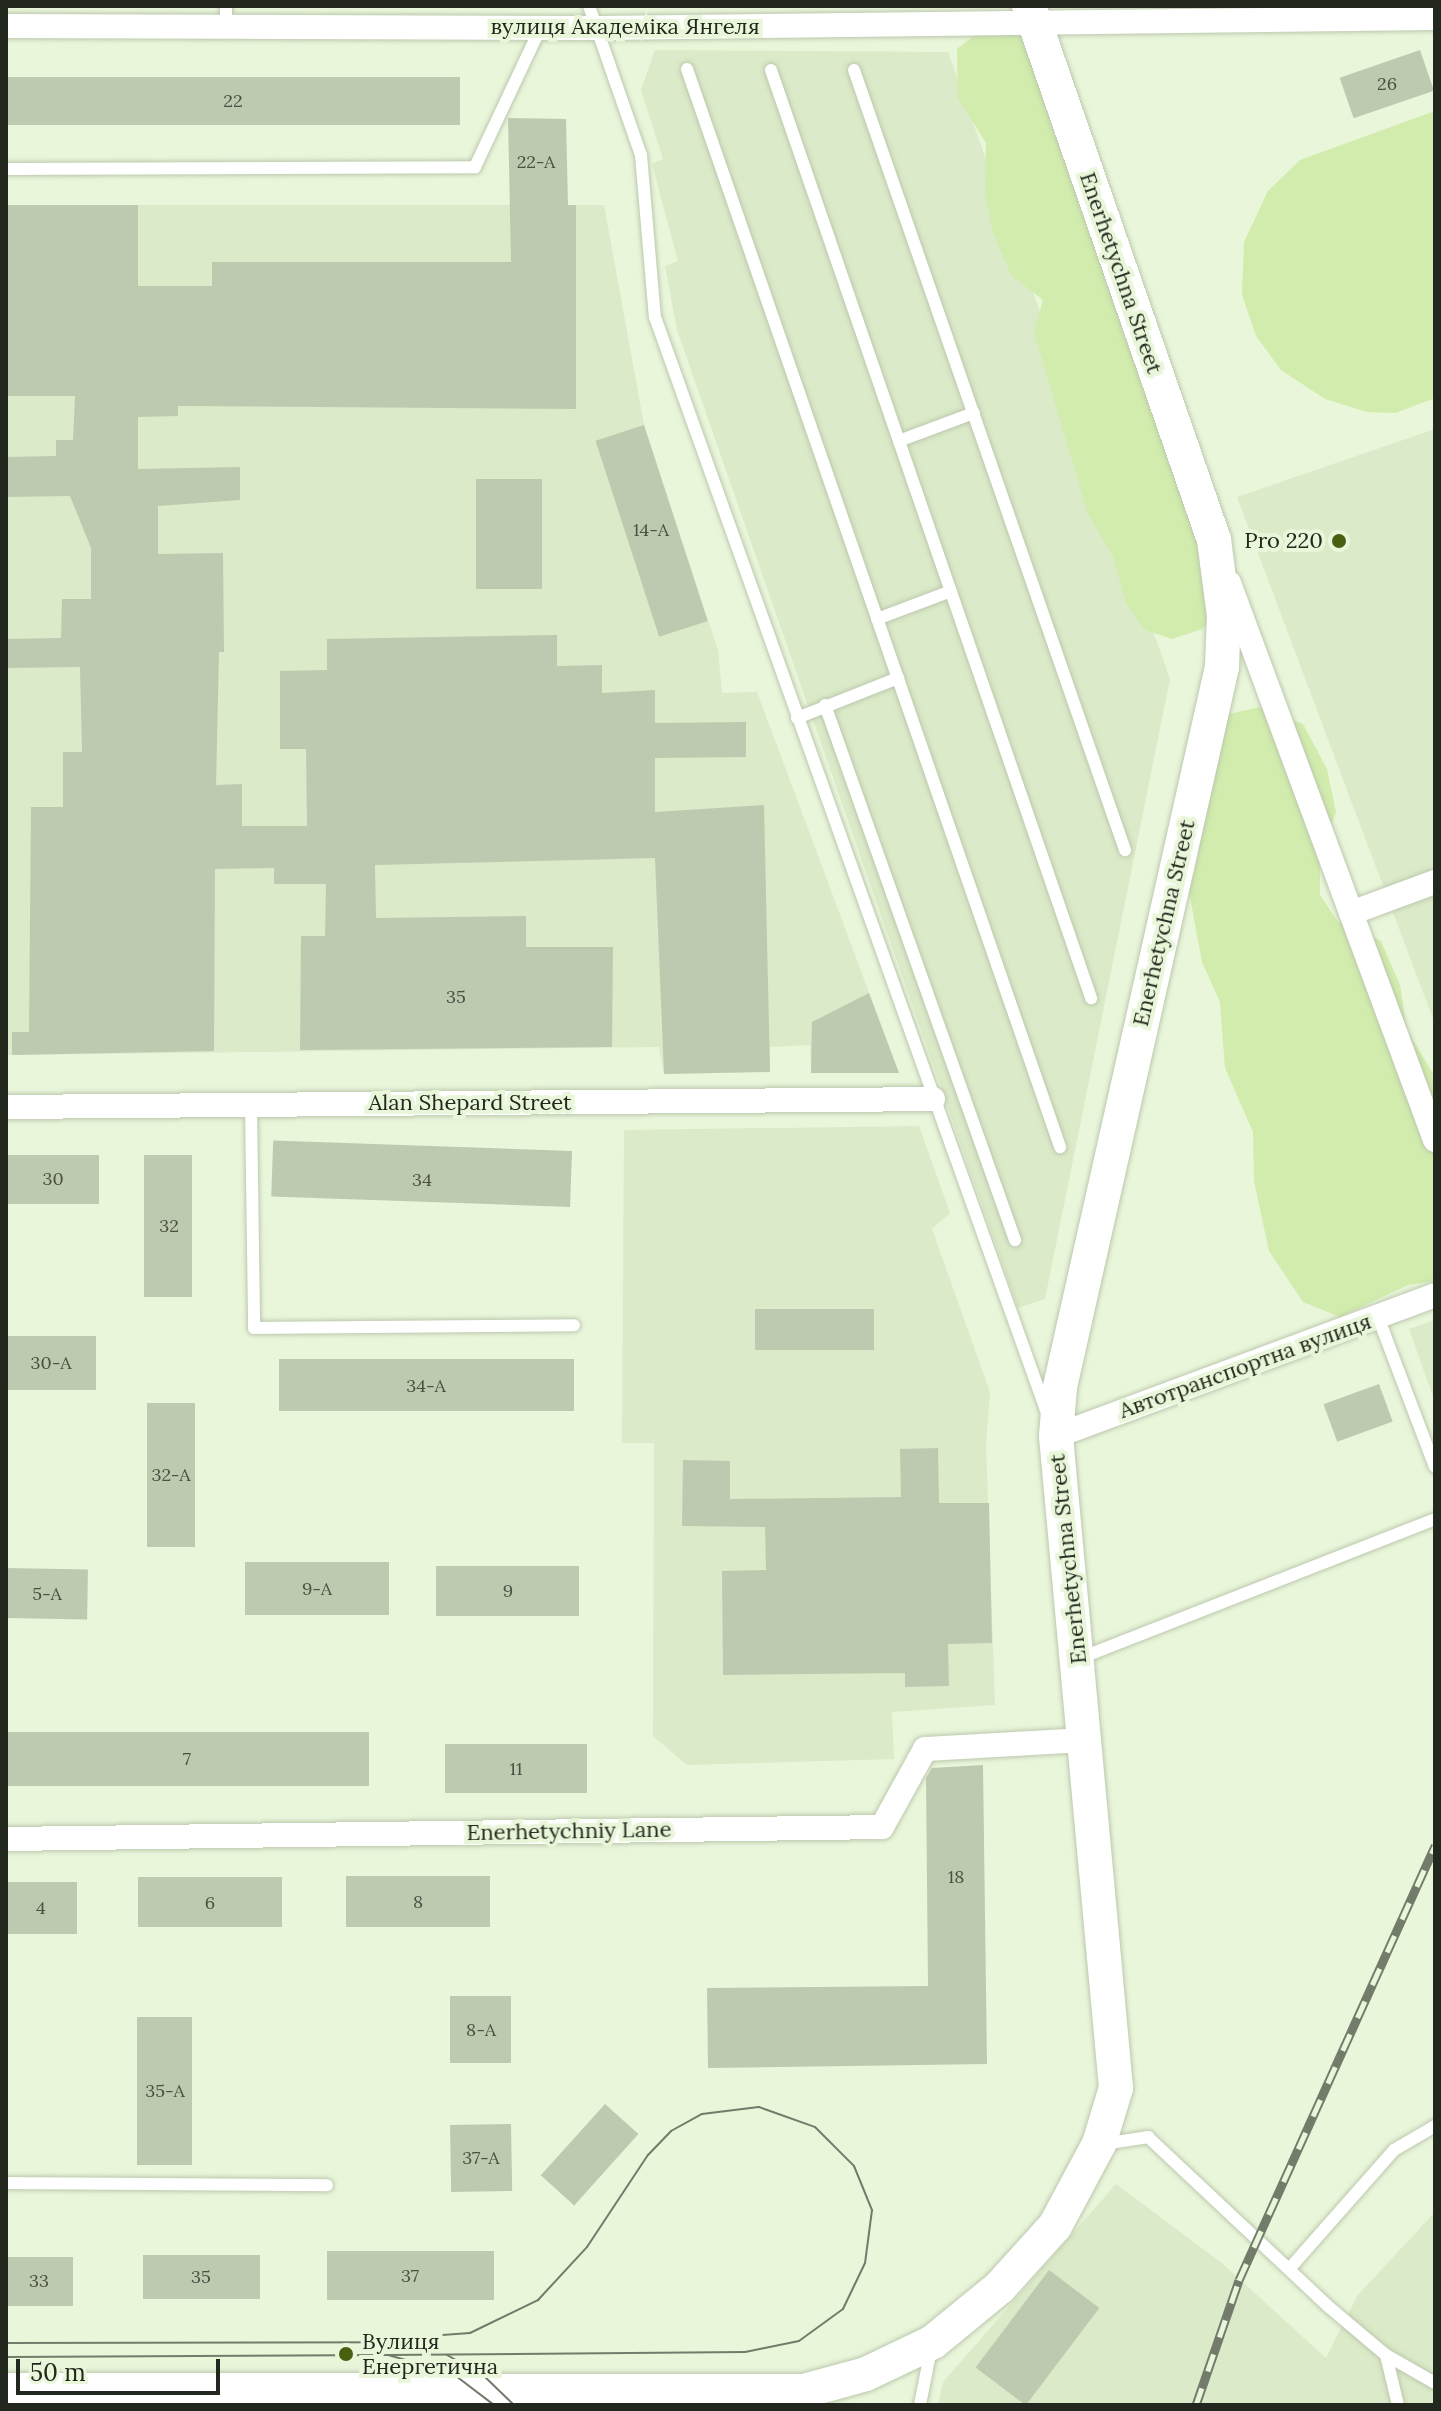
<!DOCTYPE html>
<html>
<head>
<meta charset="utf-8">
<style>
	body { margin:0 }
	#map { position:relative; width:1441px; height:2411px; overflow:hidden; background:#e9f6da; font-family:Lora,serif }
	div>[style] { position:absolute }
	.built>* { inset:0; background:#dbeac8 }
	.green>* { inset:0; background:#d1ecad }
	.building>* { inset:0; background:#becab0; transform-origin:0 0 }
	.roads { filter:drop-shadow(0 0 2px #bcc8ad) drop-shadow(0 0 2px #bcc8ad) }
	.service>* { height:12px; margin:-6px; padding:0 6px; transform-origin:6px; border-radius:6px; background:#fff }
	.minor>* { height:24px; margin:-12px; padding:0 12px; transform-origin:12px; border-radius:12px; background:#fff }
	.secondary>* { height:34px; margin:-17px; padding:0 17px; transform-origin:17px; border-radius:17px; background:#fff }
	.tram>* { height:2px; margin:-1px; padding:0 1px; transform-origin:1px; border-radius:1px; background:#737b6a }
	.rail>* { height:9px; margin-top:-4.5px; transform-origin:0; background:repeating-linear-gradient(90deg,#e9f6da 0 18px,#737b6a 0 36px); box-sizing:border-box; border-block:2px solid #737b6a }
	.dots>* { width:22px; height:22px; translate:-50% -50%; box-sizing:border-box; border:4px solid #e9f6da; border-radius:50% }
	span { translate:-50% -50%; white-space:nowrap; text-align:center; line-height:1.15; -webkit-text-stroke:8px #e9f6da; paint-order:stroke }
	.number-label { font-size:18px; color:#4a5042 }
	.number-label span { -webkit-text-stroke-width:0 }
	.street-label { font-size:22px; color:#23281e }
	.poi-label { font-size:22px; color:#23281e }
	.right { translate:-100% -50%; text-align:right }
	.left { translate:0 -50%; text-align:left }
	.frame { position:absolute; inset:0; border:8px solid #23281e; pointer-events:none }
	.scale { position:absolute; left:16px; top:2359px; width:204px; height:36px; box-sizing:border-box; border:4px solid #23281e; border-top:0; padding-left:10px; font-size:24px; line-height:28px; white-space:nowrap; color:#23281e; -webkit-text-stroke:6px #e9f6da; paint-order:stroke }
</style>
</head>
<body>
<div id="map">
	<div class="built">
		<div style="clip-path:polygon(655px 50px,948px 52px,1170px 679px,1045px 1299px,1018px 1308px,677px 330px,665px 266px,678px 261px,652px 164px,663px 159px,641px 90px)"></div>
		<div style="clip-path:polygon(6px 205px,604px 205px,644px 425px,718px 650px,722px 693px,757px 692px,899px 1073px,811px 1073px,810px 1045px,770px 1047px,770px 1072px,664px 1074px,659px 1047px,6px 1055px)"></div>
		<div style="clip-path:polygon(1435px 429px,1435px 1024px,1237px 497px)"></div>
		<div style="clip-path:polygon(919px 1126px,950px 1213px,932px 1229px,990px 1392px,986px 1444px,995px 1705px,892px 1712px,894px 1759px,687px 1765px,653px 1736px,654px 1443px,622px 1443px,624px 1130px)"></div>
		<div style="clip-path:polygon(1435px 1320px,1435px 1402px,1409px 1329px)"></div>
		<div style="clip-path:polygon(1116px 2184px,1223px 2264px,1326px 2358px,1357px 2296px,1435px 2212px,1435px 2405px,938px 2405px,943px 2382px)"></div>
	</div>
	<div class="green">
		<div style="clip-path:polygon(981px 30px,1019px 31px,1065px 81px,1096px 146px,1099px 201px,1237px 572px,1227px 606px,1202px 629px,1172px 639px,1145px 630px,1126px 603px,1113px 556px,1088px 514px,1034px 332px,1043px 300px,1011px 275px,993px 233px,985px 193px,986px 143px,958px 98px,957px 49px)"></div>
		<div style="clip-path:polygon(1435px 111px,1435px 398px,1395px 413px,1367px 412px,1325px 399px,1281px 370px,1256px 336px,1242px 295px,1244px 242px,1268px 191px,1300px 160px)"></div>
		<div style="clip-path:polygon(1259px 707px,1303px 724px,1327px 769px,1336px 812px,1320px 857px,1320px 895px,1338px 922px,1381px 941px,1400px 985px,1407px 1030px,1435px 1077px,1435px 1281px,1408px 1285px,1340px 1317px,1303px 1302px,1269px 1251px,1254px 1181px,1253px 1132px,1225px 1068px,1220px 1002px,1202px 962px,1189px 892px,1199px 854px,1184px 788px,1194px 747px,1230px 714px)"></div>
	</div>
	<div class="building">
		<div style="left:1420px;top:50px;width:43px;height:85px;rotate:71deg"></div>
		<div style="left:460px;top:77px;width:48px;height:454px;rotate:90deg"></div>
		<div style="clip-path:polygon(508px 118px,566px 119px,568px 205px,576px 205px,576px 409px,178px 406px,178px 416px,138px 417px,138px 469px,240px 467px,240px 500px,158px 506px,158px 554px,223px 553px,224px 652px,219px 652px,216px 785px,242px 784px,242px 826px,307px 826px,306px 749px,280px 749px,280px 671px,327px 670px,327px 639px,557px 635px,557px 666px,602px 665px,602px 693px,655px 690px,655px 723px,746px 722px,746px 757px,655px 758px,655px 812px,764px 805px,770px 1072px,664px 1074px,655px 858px,375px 865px,376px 918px,526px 916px,526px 947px,613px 947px,612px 1047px,300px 1050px,301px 936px,325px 936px,326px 884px,274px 884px,274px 868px,215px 869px,214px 1051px,12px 1055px,12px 1032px,29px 1032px,31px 807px,63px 807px,63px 752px,82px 752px,80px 667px,6px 668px,6px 639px,61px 638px,62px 599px,91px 599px,91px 548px,70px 496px,6px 497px,6px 457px,56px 456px,56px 440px,73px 440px,75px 396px,6px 396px,6px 205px,138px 205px,138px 286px,212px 286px,212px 262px,511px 262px)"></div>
		<div style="left:644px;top:425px;width:206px;height:51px;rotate:72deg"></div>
		<div style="left:542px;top:479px;width:110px;height:66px;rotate:90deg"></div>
		<div style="clip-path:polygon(869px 993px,899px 1073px,811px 1073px,812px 1022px)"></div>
		<div style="left:572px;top:1151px;width:56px;height:299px;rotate:92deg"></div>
		<div style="left:6px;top:1155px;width:93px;height:49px"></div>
		<div style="left:144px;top:1155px;width:48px;height:142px"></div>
		<div style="left:755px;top:1309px;width:119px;height:41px"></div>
		<div style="left:6px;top:1336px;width:90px;height:54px"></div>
		<div style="left:279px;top:1359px;width:295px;height:52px"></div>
		<div style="left:1379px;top:1384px;width:40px;height:59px;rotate:70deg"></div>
		<div style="left:147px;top:1403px;width:48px;height:144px"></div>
		<div style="clip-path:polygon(938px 1448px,939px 1503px,989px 1503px,992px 1643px,948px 1644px,949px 1686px,905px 1687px,905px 1673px,723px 1675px,722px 1571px,766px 1570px,765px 1527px,682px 1526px,683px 1460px,730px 1461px,730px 1499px,901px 1497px,900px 1449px)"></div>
		<div style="left:245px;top:1562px;width:144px;height:53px"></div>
		<div style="left:436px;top:1566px;width:143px;height:50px"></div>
		<div style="left:6px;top:1568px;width:82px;height:50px;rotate:1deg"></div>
		<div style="left:369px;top:1732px;width:54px;height:363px;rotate:90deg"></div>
		<div style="left:587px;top:1744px;width:49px;height:142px;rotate:90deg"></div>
		<div style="clip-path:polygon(983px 1765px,987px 2064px,708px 2068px,707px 1988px,928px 1986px,926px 1778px,932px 1768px)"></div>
		<div style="left:490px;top:1876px;width:51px;height:144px;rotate:90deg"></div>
		<div style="left:282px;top:1877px;width:50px;height:144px;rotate:90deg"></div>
		<div style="left:77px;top:1882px;width:52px;height:71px;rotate:90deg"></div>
		<div style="left:511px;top:1996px;width:67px;height:61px;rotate:90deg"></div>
		<div style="left:137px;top:2017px;width:55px;height:148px"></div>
		<div style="left:605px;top:2104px;width:45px;height:96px;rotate:42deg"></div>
		<div style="left:511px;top:2124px;width:67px;height:61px;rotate:89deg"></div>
		<div style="left:494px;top:2251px;width:49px;height:167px;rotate:90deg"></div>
		<div style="left:143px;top:2255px;width:117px;height:44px"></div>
		<div style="left:6px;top:2257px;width:67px;height:49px"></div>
		<div style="left:1049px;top:2270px;width:63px;height:122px;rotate:37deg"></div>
	</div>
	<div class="roads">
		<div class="service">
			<div style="left:226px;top:6px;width:21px;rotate:90deg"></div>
			<div style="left:589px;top:6px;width:158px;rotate:70.8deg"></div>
			<div style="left:641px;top:155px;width:163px;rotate:85.1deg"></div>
			<div style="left:655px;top:317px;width:1164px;rotate:70.32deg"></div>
			<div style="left:687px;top:69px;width:1141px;rotate:70.91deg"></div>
			<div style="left:771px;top:70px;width:982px;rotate:70.97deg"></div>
			<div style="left:854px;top:70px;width:826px;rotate:70.84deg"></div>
			<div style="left:6px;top:169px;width:469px;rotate:-0.2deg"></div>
			<div style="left:475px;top:167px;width:155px;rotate:-64.8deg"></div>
			<div style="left:899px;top:441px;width:80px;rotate:-20.5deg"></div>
			<div style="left:877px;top:619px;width:79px;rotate:-20.7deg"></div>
			<div style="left:825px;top:705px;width:568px;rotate:70.45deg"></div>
			<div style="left:797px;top:718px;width:109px;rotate:-21.6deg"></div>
			<div style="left:251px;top:1105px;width:223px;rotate:89.2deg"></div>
			<div style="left:254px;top:1328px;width:320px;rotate:-0.5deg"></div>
			<div style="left:1378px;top:1317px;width:160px;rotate:69.2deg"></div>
			<div style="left:1078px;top:1659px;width:383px;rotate:-21.4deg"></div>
			<div style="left:1103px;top:2144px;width:46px;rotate:-8.8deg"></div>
			<div style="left:1148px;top:2137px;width:248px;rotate:43.2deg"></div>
			<div style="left:1329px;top:2307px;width:75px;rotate:40.1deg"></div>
			<div style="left:1386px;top:2355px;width:56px;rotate:29.7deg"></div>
			<div style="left:6px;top:2183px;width:321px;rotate:0.4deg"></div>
			<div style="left:1290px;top:2268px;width:157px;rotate:-48.6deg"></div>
			<div style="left:1394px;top:2150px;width:48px;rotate:-30.3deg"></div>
			<div style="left:1386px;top:2355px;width:51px;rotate:76.5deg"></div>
			<div style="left:920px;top:2405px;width:57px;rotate:-78.9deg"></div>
		</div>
		<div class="minor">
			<div style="left:6px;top:26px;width:592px;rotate:0.19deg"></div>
			<div style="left:598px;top:28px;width:837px;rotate:-0.68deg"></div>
			<div style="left:1229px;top:583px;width:594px;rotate:69.7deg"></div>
			<div style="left:1351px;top:913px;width:90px;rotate:-20.3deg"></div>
			<div style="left:6px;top:1107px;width:927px;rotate:-0.49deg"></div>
			<div style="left:1056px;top:1436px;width:404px;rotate:-20.4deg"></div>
			<div style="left:6px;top:1839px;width:876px;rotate:-0.78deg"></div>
			<div style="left:882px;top:1827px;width:89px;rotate:-61.1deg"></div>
			<div style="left:925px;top:1749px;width:161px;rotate:-3.2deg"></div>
		</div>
		<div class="secondary">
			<div style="left:6px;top:2390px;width:798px;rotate:0.07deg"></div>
			<div style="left:804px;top:2391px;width:64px;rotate:-15.3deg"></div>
			<div style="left:866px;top:2374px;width:74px;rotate:-25.5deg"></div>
			<div style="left:933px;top:2342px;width:87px;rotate:-39.4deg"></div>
			<div style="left:1000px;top:2287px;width:82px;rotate:-48deg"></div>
			<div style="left:1055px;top:2226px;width:93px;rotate:-61.8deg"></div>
			<div style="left:1099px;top:2144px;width:59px;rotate:-73.1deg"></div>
			<div style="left:1116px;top:2088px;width:655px;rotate:-95.26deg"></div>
			<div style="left:1056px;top:1436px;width:49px;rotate:-85.3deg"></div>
			<div style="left:1060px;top:1387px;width:738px;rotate:-77.32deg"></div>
			<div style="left:1222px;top:667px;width:51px;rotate:-87.8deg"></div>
			<div style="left:1224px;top:616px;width:77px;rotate:-97.5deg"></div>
			<div style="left:1214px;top:540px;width:565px;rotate:-109.11deg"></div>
		</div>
	</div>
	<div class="tram">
		<div style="left:387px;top:2339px;width:83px;rotate:-4.1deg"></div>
		<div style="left:470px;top:2333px;width:76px;rotate:-25.9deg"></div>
		<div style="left:538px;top:2300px;width:72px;rotate:-47.2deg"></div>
		<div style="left:587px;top:2247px;width:110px;rotate:-56.5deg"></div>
		<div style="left:648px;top:2155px;width:33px;rotate:-46deg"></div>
		<div style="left:671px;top:2131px;width:35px;rotate:-29deg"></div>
		<div style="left:702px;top:2114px;width:57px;rotate:-7deg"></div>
		<div style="left:759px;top:2107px;width:59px;rotate:19.7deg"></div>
		<div style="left:815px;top:2127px;width:55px;rotate:45deg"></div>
		<div style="left:854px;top:2166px;width:48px;rotate:67.8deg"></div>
		<div style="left:872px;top:2210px;width:53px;rotate:97.5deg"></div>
		<div style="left:865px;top:2263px;width:51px;rotate:115.6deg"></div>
		<div style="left:843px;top:2309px;width:54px;rotate:144deg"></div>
		<div style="left:799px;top:2341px;width:55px;rotate:168.5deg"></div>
		<div style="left:745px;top:2352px;width:357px;rotate:179.5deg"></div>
		<div style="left:6px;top:2343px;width:391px;rotate:-0.1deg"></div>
		<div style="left:447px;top:2355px;width:43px;rotate:29.6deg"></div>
		<div style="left:484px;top:2376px;width:42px;rotate:44deg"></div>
		<div style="left:6px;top:2357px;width:382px;rotate:-0.3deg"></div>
		<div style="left:388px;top:2355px;width:66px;rotate:15.7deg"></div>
		<div style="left:452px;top:2373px;width:53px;rotate:37.3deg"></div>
	</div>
	<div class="rail">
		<div style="left:1196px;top:2405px;width:132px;rotate:-71deg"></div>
		<div style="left:1239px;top:2280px;width:477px;rotate:-65.7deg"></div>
	</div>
	<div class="dots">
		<div style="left:1339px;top:541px;background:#476111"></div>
		<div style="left:346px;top:2354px;background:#476111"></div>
	</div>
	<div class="number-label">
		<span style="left:1387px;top:84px">26</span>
		<span style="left:233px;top:101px">22</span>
		<span style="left:536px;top:162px">22-А</span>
		<span style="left:651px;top:530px">14-А</span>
		<span style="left:456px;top:997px">35</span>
		<span style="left:53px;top:1179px">30</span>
		<span style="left:422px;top:1180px">34</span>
		<span style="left:169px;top:1226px">32</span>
		<span style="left:51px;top:1363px">30-А</span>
		<span style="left:426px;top:1386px">34-А</span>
		<span style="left:171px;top:1475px">32-А</span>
		<span style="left:317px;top:1589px">9-А</span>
		<span style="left:508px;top:1591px">9</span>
		<span style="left:47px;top:1594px">5-А</span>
		<span style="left:187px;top:1759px">7</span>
		<span style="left:516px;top:1769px">11</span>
		<span style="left:956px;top:1877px">18</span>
		<span style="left:418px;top:1902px">8</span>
		<span style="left:210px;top:1903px">6</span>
		<span style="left:41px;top:1908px">4</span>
		<span style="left:481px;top:2030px">8-А</span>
		<span style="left:165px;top:2091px">35-А</span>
		<span style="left:481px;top:2158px">37-А</span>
		<span style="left:410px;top:2276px">37</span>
		<span style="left:201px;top:2277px">35</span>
		<span style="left:39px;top:2281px">33</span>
	</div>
	<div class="street-label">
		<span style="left:625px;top:27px">вулиця Академіка Янгеля</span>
		<span style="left:1121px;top:273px;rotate:71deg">Enerhetychna Street</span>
		<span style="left:1164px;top:923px;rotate:-77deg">Enerhetychna Street</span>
		<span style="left:470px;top:1103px">Alan Shepard Street</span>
		<span style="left:1245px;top:1366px;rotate:-20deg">Автотранспортна вулиця</span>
		<span style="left:1068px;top:1559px;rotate:-96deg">Enerhetychna Street</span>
		<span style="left:569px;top:1831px;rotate:-1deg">Enerhetychniy Lane</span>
	</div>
	<div class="poi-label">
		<span class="right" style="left:1323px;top:541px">Pro 220</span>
		<span class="left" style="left:362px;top:2354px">Вулиця<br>Енергетична</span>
	</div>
	<div class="frame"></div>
	<div class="scale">50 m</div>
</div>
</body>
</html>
